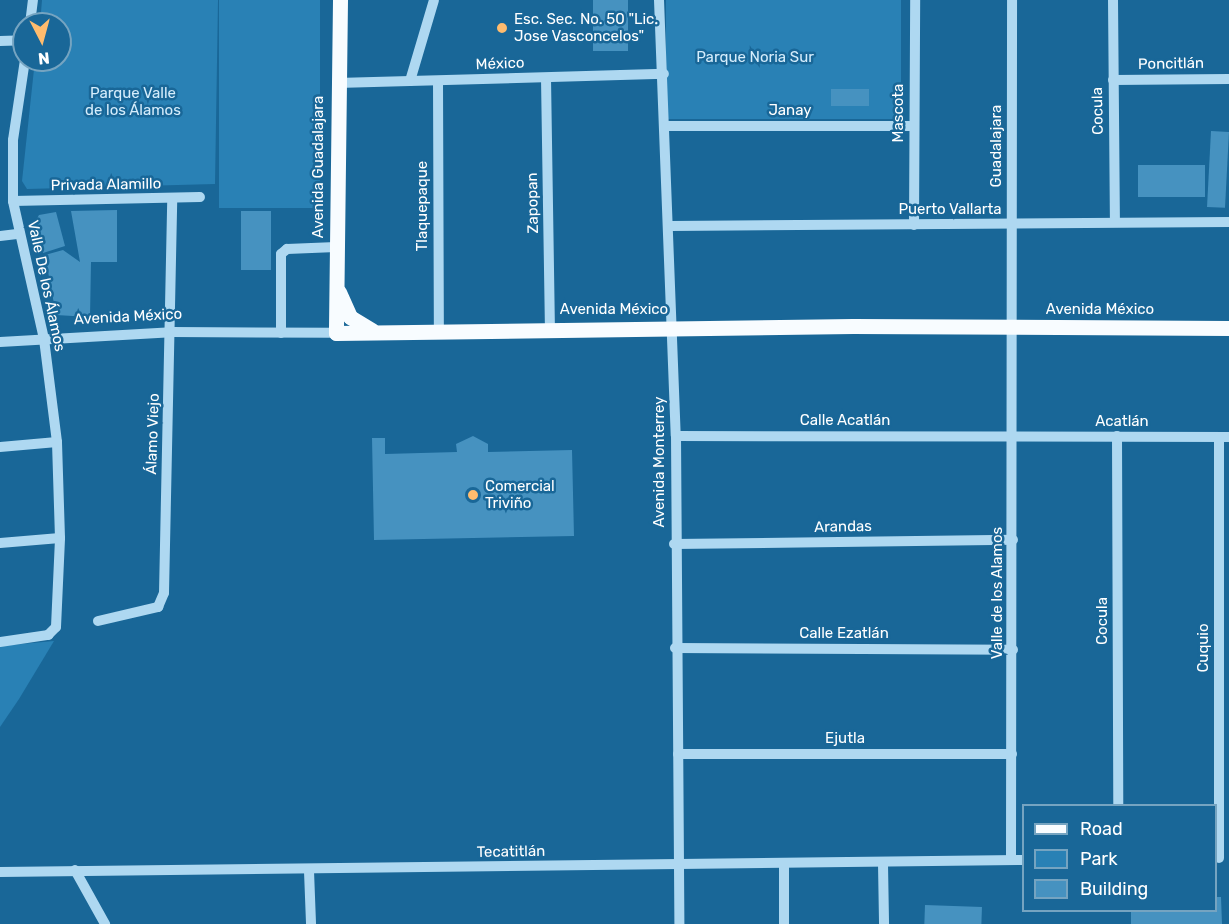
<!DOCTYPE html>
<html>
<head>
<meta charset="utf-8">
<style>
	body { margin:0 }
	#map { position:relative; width:1229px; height:924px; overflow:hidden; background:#196798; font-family:Rubik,sans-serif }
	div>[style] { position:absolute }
	.green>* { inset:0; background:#2981b5; transform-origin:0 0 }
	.building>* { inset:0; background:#4692c0; transform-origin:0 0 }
	.minor>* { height:10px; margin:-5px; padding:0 5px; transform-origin:5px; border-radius:5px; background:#aed8f1 }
	.major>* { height:15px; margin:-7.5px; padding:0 7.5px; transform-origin:7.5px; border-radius:7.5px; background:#f8fcff }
	.dots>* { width:16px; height:16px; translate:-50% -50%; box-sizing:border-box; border:3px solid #196798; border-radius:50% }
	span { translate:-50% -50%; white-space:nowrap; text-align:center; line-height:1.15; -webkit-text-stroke:5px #196798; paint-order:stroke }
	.poi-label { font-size:15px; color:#fff }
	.left { translate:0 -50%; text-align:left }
	.park-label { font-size:15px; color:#d5edfc }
	.street-label { font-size:15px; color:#fff }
	.legend { position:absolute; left:1022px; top:804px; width:195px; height:108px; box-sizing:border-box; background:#196798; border:2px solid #75a4c1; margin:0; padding:8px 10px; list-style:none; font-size:18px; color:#fff }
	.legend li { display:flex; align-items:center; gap:12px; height:30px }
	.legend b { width:30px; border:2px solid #75a4c1 }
	.north { position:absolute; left:12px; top:12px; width:60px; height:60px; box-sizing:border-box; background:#196798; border:2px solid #75a4c1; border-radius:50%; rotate:174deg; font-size:16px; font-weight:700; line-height:24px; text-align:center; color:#fff }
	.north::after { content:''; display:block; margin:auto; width:21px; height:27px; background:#ffbc6e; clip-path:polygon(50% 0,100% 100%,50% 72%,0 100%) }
</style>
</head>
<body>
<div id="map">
	<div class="green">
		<div style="clip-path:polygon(42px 0,218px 0,215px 184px,27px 189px,22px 181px,35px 60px,60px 60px,60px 24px,40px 24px)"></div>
		<div style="left:219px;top:0;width:101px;height:208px"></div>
		<div style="left:666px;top:0;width:235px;height:119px"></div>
		<div style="clip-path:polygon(54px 641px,19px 699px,0 727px,0 646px)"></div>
	</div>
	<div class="building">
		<div style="left:593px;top:0;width:35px;height:51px"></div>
		<div style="left:831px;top:89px;width:38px;height:17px"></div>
		<div style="left:1211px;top:131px;width:18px;height:76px;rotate:3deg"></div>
		<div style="left:1205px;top:165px;width:32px;height:67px;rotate:90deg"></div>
		<div style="clip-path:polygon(117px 210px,117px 262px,91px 262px,90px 317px,56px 315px,45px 255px,63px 250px,80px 262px,71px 211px)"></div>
		<div style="left:241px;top:211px;width:30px;height:59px"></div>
		<div style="clip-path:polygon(56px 212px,65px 246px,43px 253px,34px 224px,39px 215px)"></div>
		<div style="clip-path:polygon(473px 436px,488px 444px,488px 452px,572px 450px,574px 536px,374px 540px,372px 438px,385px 438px,385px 454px,457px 452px,456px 444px)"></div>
		<div style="clip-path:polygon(1216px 897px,1221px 897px,1222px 924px,1131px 924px,1131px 910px,1216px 910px)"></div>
		<div style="left:925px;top:905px;width:57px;height:19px;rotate:2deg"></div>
	</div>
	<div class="minor">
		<div style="left:659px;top:0;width:436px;rotate:87.8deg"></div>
		<div style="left:676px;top:436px;width:488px;rotate:89.6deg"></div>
		<div style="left:1113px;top:0;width:222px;rotate:89.5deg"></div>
		<div style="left:30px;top:24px;width:24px;rotate:-83deg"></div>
		<div style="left:0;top:41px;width:24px;rotate:-2deg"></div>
		<div style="left:546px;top:78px;width:250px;rotate:89.1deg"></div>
		<div style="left:1113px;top:80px;width:116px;rotate:-0.5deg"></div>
		<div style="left:410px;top:81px;width:84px;rotate:-73.5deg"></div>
		<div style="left:438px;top:81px;width:250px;rotate:89.8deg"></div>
		<div style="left:337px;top:83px;width:327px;rotate:-1.6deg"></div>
		<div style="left:667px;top:126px;width:246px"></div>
		<div style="left:13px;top:201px;width:187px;rotate:-1.2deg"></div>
		<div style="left:914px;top:225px;width:225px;rotate:-89.7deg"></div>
		<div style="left:671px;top:226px;width:558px;rotate:-0.41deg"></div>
		<div style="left:0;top:236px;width:17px;rotate:-7deg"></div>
		<div style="left:281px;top:333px;width:79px;rotate:-90deg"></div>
		<div style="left:281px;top:254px;width:8px;rotate:-40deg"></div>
		<div style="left:287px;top:249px;width:49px;rotate:-2.3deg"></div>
		<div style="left:0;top:342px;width:171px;rotate:-3.3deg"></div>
		<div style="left:171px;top:332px;width:165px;rotate:0.3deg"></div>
		<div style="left:676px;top:436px;width:553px;rotate:0.1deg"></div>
		<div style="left:1117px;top:436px;width:370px;rotate:89.8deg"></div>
		<div style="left:1219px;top:437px;width:421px;rotate:90deg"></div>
		<div style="left:0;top:447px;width:57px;rotate:-5deg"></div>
		<div style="left:0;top:543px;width:60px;rotate:-4.8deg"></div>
		<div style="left:674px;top:544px;width:339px;rotate:-0.7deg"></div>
		<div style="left:98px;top:621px;width:62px;rotate:-13.1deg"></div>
		<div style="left:158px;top:607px;width:15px;rotate:-67deg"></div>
		<div style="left:164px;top:593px;width:395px;rotate:-88.8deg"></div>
		<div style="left:0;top:642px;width:49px;rotate:-8.3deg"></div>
		<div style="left:48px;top:635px;width:11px;rotate:-45deg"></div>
		<div style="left:56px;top:627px;width:89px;rotate:-87.4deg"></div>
		<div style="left:60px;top:538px;width:96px;rotate:-91.8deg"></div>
		<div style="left:57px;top:442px;width:104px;rotate:-97.2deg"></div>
		<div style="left:44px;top:339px;width:141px;rotate:-102.7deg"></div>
		<div style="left:13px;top:201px;width:61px;rotate:-90deg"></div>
		<div style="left:13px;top:140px;width:81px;rotate:-81.5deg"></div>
		<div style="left:675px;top:648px;width:338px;rotate:0.3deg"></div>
		<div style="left:678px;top:754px;width:334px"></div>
		<div style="left:1011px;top:860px;width:860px;rotate:-89.93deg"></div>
		<div style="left:883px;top:864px;width:60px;rotate:89deg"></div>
		<div style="left:784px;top:865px;width:59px;rotate:90deg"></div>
		<div style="left:75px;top:870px;width:62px;rotate:60.9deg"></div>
		<div style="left:309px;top:871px;width:53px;rotate:87.8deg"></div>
		<div style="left:0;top:872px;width:1024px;rotate:-0.67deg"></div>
	</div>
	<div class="major">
		<div style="left:340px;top:0;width:333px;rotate:90.7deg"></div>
		<div style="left:336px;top:333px;width:517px;rotate:-0.78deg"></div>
		<div style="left:853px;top:326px;width:376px;rotate:0.3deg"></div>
		<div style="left:339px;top:292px;width:27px;rotate:66deg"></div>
		<div style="left:350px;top:317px;width:26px;rotate:31deg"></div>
	</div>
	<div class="dots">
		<div style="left:502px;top:28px;background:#ffbc6e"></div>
		<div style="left:473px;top:495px;background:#ffbc6e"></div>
	</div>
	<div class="poi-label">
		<span class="left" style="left:514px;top:28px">Esc. Sec. No. 50 "Lic.<br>Jose Vasconcelos"</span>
		<span class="left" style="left:485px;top:495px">Comercial<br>Triviño</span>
	</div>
	<div class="park-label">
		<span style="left:755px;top:58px">Parque Noria Sur</span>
		<span style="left:133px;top:102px">Parque Valle<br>de los Álamos</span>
	</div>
	<div class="street-label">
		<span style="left:500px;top:64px;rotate:-2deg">México</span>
		<span style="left:1171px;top:64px;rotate:-1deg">Poncitlán</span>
		<span style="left:790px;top:111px">Janay</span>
		<span style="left:1098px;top:111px;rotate:-91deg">Cocula</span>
		<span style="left:899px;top:113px;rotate:-90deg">Mascota</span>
		<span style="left:997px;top:146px;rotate:-90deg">Guadalajara</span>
		<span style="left:319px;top:167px;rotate:-90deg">Avenida Guadalajara</span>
		<span style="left:106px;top:185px;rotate:-1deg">Privada Alamillo</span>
		<span style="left:533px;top:203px;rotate:-91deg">Zapopan</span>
		<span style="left:423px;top:206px;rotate:-90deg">Tlaquepaque</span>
		<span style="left:950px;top:210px">Puerto Vallarta</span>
		<span style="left:46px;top:286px;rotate:78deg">Valle De los Álamos</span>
		<span style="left:614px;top:310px">Avenida México</span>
		<span style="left:1100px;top:310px">Avenida México</span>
		<span style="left:128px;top:317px;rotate:-3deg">Avenida México</span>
		<span style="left:845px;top:421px">Calle Acatlán</span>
		<span style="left:1122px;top:422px">Acatlán</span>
		<span style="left:153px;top:434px;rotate:-88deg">Álamo Viejo</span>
		<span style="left:660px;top:462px;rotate:-90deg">Avenida Monterrey</span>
		<span style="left:843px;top:527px;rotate:-1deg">Arandas</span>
		<span style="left:998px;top:593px;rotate:-90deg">Valle de los Alamos</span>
		<span style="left:1103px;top:621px;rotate:-90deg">Cocula</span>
		<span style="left:844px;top:634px">Calle Ezatlán</span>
		<span style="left:1204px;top:648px;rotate:-90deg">Cuquio</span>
		<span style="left:845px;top:739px">Ejutla</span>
		<span style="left:511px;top:852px;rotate:-1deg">Tecatitlán</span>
	</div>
	<ul class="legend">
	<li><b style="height:8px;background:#f8fcff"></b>Road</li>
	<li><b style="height:16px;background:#2981b5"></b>Park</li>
	<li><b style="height:16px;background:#4692c0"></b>Building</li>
	</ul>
	<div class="north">N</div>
</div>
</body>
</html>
